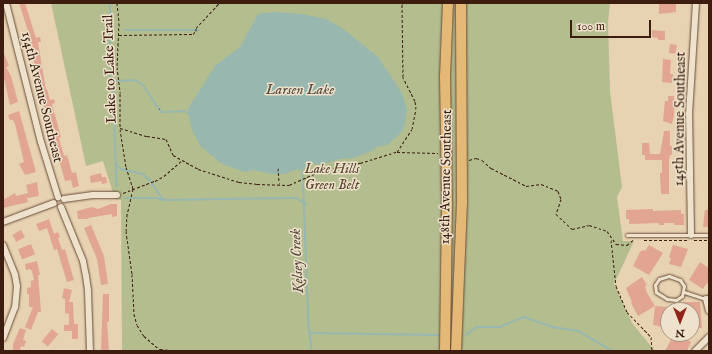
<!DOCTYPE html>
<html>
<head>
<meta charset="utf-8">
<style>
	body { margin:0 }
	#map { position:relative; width:712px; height:354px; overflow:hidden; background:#e7d2b1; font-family:"IM FELL English",serif }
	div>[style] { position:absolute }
	.green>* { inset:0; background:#b3bd8e }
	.water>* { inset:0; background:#97b7af }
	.stream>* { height:1.5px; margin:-0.75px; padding:0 0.75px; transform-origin:0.75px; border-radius:0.75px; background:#97b7af }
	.building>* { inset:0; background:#e1a592; transform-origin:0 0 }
	.path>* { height:1px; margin-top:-0.5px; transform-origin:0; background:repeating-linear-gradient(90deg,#3c1d0f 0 3px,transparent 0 5px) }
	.roads { filter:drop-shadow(0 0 1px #674a38) drop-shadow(0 0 1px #674a38) }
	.service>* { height:3px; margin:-1.5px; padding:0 1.5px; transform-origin:1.5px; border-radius:1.5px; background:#efe2cc }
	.minor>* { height:6px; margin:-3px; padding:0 3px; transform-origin:3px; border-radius:3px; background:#efe2cc }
	.primary>* { height:10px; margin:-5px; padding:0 5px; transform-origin:5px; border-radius:5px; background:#e4b978 }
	span { translate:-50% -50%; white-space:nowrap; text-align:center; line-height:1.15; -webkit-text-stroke:3px #efe2cc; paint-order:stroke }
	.street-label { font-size:14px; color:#3c1d0f }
	.park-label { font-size:14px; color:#5a452f; font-style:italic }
	.water-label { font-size:15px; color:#574b3f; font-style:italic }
	.frame { position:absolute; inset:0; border:4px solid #3c1d0f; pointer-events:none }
	.north { position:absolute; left:660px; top:302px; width:40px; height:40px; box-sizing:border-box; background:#efe2cc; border:1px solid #a79380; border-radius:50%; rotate:180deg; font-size:11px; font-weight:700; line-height:16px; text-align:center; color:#3c1d0f }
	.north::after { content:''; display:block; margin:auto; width:14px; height:18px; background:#8f2418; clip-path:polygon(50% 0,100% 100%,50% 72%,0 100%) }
	.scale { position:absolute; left:570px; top:20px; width:81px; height:18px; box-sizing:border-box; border:2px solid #3c1d0f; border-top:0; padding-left:5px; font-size:12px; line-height:14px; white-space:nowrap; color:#3c1d0f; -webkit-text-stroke:3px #efe2cc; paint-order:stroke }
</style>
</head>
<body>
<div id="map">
	<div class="green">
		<div style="clip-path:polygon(51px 3px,610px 3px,608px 22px,610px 91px,622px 187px,617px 197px,623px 241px,634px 241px,614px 284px,632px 323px,655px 351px,122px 351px,121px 200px,115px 199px,103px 161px,86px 166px)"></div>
	</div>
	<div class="water">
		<div style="clip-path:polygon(274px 12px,302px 14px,326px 19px,342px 28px,378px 57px,402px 93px,407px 109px,405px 124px,402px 132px,387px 145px,376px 147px,374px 150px,353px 158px,339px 159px,321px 165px,312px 163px,303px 170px,294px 170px,286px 174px,272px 174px,254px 170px,245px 172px,222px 164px,200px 146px,191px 127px,188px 109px,215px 66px,240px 47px,258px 14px)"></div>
	</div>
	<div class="stream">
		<div style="left:110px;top:3px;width:19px;rotate:87deg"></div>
		<div style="left:111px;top:22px;width:35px;rotate:92deg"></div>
		<div style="left:110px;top:57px;width:8px;rotate:67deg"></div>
		<div style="left:113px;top:64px;width:9px;rotate:103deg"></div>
		<div style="left:111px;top:73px;width:8px;rotate:76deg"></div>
		<div style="left:113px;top:81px;width:23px;rotate:-2deg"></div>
		<div style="left:136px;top:80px;width:10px;rotate:37deg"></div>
		<div style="left:144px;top:86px;width:24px;rotate:57deg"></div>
		<div style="left:157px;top:106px;width:8px;rotate:50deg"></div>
		<div style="left:162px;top:112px;width:23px;rotate:-2deg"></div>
		<div style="left:185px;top:111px;width:6px;rotate:31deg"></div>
		<div style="left:125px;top:30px;width:74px"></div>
		<div style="left:113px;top:81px;width:105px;rotate:87.8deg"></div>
		<div style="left:116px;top:164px;width:7px;rotate:45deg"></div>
		<div style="left:121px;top:169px;width:23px;rotate:13deg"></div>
		<div style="left:143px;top:174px;width:9px;rotate:41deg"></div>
		<div style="left:150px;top:180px;width:23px;rotate:56deg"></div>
		<div style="left:303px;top:170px;width:156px;rotate:87.8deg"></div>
		<div style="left:309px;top:326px;width:25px;rotate:83deg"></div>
		<div style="left:125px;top:198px;width:32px"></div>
		<div style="left:157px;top:198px;width:7px;rotate:16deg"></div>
		<div style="left:164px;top:200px;width:133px;rotate:-0.9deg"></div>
		<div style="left:297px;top:198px;width:11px;rotate:34deg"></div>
		<div style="left:310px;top:333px;width:128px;rotate:0.9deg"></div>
		<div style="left:466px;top:335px;width:14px;rotate:-36deg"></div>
		<div style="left:477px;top:327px;width:23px"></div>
		<div style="left:500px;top:327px;width:26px;rotate:-23deg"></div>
		<div style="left:524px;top:317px;width:31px;rotate:19deg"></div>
		<div style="left:553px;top:327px;width:25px;rotate:9deg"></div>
		<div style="left:578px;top:331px;width:40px;rotate:29.7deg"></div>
	</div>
	<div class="building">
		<div style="clip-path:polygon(19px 3px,25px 3px,36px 38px,40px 37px,41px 42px,38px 42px,46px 90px,47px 89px,50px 100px,54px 99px,55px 103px,52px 104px,61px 137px,59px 138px,64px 156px,67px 155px,72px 173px,76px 172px,79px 186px,73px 188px,71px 180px,65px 181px,39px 89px,28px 31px)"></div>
		<div style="clip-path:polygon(659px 3px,676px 4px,676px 12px,659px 14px)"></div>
		<div style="clip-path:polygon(652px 30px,665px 31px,665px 40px,658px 40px,658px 38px,652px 37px)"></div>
		<div style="left:670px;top:44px;width:7px;height:9px;rotate:8deg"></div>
		<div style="clip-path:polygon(3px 51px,9px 66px,6px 67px,11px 76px,18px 102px,10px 105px,3px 74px)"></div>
		<div style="clip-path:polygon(663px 59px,671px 60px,670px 74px,673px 74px,672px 83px,662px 82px)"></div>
		<div style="clip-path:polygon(668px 96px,674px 96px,674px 115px,672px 124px,663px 121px,665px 101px,668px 101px)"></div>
		<div style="clip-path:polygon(19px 111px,36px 172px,25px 175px,19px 164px,24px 162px,15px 124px,13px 120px,10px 120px,8px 115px)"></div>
		<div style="clip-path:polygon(664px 131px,670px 131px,670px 146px,672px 146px,672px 155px,670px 155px,669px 160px,669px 194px,661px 194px,660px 173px,662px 173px,662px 160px,645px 160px,645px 155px,642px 155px,642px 143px,649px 143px,650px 154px,660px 154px)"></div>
		<div style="clip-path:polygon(101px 173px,102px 177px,106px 177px,107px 183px,102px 184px,101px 181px,91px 183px,90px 176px)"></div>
		<div style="clip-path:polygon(37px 182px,39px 196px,27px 198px,28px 202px,3px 208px,3px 200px,15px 193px,16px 196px,28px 193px,26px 185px)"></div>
		<div style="clip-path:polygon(111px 204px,117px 204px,117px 216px,112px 217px,112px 214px,88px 218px,89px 219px,78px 219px,77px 211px,92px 207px,98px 209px)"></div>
		<div style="clip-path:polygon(653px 209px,653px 211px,681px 210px,681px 214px,684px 214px,684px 225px,674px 225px,674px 223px,664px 223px,664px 225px,659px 225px,659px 223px,629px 224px,629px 219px,626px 219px,626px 210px)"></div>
		<div style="clip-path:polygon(705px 210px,709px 210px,709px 227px,703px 227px)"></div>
		<div style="clip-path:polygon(49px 219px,54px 234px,58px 232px,60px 237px,58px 238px,62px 250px,65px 249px,74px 280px,67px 282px,57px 249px,54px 250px,47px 228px,39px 231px,36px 224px)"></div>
		<div style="clip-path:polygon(91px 225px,104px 256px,108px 284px,101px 285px,97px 259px,84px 228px)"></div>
		<div style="left:21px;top:230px;width:8px;height:10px;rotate:60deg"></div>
		<div style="left:31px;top:244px;width:11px;height:14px;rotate:68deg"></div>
		<div style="clip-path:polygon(649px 245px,663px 253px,649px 275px,633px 266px,640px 252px,643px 250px,645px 251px)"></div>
		<div style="clip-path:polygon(673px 245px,688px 249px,681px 267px,669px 264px,671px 258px,669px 257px)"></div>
		<div style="clip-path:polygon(37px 261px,40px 275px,38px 275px,41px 312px,38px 312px,31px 330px,25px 327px,33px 307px,29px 307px,29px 294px,27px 294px,27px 288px,31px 287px,31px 281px,34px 280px,32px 271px,30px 269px,26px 270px,25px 264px)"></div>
		<div style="clip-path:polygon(700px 262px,709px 268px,709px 285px,707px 283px,703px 289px,689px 280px)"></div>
		<div style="clip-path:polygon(642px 277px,647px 285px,645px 286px,647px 293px,655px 306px,668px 307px,668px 328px,653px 325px,655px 306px,638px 316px,631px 303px,632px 302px,626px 288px)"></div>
		<div style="clip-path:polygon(64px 288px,72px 290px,69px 302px,73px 302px,74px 324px,78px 324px,78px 339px,72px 339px,72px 331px,64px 331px,64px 325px,69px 325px,69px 314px,65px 313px,65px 299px,62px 298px)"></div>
		<div style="clip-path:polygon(103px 294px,109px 294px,109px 322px,107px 322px,109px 351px,101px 351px)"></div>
		<div style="clip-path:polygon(683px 302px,700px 302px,702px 328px,692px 328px,692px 310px,683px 310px)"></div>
		<div style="clip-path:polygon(20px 328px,26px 330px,23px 340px,26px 341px,24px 347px,21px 346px,20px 351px,13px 351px,13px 344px)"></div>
		<div style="left:52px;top:329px;width:8px;height:16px;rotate:40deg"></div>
		<div style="clip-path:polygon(674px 334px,678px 334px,691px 342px,687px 351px,665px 351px)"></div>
	</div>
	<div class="path">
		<div style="left:117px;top:3px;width:20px;rotate:84deg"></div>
		<div style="left:119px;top:23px;width:44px;rotate:92.6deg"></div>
		<div style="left:117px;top:67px;width:26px;rotate:83deg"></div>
		<div style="left:120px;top:93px;width:35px;rotate:90deg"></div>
		<div style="left:120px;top:128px;width:28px;rotate:17deg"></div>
		<div style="left:147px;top:136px;width:19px;rotate:9deg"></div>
		<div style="left:166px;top:139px;width:17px;rotate:66deg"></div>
		<div style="left:173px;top:155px;width:29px;rotate:29deg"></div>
		<div style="left:198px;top:169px;width:43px;rotate:17.6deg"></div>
		<div style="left:239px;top:182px;width:18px;rotate:6deg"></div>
		<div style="left:257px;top:184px;width:32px;rotate:2deg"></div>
		<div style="left:289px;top:185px;width:37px;rotate:-24deg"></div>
		<div style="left:323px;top:170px;width:38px;rotate:-11deg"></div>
		<div style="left:360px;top:163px;width:39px;rotate:-17deg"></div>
		<div style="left:397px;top:152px;width:41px;rotate:1.4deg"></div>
		<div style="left:119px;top:35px;width:74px;rotate:-0.8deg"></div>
		<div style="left:193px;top:34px;width:4px;rotate:-45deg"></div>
		<div style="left:196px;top:31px;width:3px;rotate:-90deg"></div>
		<div style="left:196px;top:28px;width:34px;rotate:-47deg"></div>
		<div style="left:159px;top:109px;width:1px;rotate:-45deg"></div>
		<div style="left:120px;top:129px;width:38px;rotate:81deg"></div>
		<div style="left:126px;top:167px;width:23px;rotate:72deg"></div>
		<div style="left:133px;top:189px;width:26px;rotate:103deg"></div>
		<div style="left:127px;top:214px;width:17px;rotate:93deg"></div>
		<div style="left:126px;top:231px;width:43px;rotate:82.1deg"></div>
		<div style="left:132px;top:274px;width:40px;rotate:87.1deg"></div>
		<div style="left:134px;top:314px;width:11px;rotate:75deg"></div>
		<div style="left:137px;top:325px;width:13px;rotate:58deg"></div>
		<div style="left:144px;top:336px;width:23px;rotate:41deg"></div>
		<div style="left:397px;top:152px;width:27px;rotate:-57deg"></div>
		<div style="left:412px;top:129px;width:20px;rotate:-79deg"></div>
		<div style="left:416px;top:109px;width:8px;rotate:-97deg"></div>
		<div style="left:415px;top:101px;width:27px;rotate:-117deg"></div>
		<div style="left:403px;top:77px;width:74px;rotate:-90.8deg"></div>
		<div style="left:469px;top:160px;width:7px;rotate:-16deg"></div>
		<div style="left:476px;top:158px;width:6px;rotate:18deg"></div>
		<div style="left:482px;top:160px;width:12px;rotate:42deg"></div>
		<div style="left:491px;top:168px;width:39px;rotate:27deg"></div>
		<div style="left:526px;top:186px;width:15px;rotate:-8deg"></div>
		<div style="left:541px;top:184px;width:18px;rotate:22deg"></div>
		<div style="left:558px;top:191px;width:9px;rotate:69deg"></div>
		<div style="left:561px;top:199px;width:16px;rotate:108deg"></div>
		<div style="left:556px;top:214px;width:22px;rotate:43deg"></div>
		<div style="left:572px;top:229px;width:17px;rotate:-13deg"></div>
		<div style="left:589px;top:225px;width:19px;rotate:18deg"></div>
		<div style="left:607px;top:231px;width:16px;rotate:55deg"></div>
		<div style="left:616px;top:244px;width:11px;rotate:5deg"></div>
		<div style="left:627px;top:245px;width:8px;rotate:-40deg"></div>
		<div style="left:278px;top:168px;width:16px;rotate:86deg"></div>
		<div style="left:123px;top:193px;width:34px;rotate:-21deg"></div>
		<div style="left:155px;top:181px;width:10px;rotate:-29deg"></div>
		<div style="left:164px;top:176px;width:23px;rotate:-41deg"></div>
		<div style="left:611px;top:240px;width:46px;rotate:83.8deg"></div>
		<div style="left:616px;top:286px;width:28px;rotate:67deg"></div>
		<div style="left:627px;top:312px;width:35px;rotate:46deg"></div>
		<div style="left:651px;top:337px;width:14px;rotate:86deg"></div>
		<div style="left:644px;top:240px;width:44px"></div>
		<div style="left:694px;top:240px;width:15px"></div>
		<div style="left:160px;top:349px;width:18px;rotate:6deg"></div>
	</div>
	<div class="roads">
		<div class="service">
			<div style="left:627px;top:235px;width:82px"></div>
			<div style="left:669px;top:276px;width:12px;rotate:20deg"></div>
			<div style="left:680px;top:280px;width:7px;rotate:56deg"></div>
			<div style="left:684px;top:286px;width:10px;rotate:101deg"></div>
			<div style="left:682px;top:296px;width:7px;rotate:146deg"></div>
			<div style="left:676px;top:300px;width:9px;rotate:-174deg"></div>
			<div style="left:667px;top:299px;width:13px;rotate:-148deg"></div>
			<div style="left:656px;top:292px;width:7px;rotate:-98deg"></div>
			<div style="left:655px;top:285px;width:7px;rotate:-56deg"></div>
			<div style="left:659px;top:279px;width:10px;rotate:-17deg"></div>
			<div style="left:684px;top:292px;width:23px;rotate:18deg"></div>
			<div style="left:706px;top:299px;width:4px;rotate:-45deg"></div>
		</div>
		<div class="minor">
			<div style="left:6px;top:3px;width:143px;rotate:75.9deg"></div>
			<div style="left:41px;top:142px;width:58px;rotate:72.8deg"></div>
			<div style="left:64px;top:199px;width:29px;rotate:-8deg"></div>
			<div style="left:93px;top:195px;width:24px"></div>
			<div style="left:61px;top:207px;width:58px;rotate:67.8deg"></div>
			<div style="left:83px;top:261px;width:15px;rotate:79deg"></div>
			<div style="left:86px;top:276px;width:15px;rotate:82deg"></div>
			<div style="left:88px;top:291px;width:60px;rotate:88.1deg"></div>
			<div style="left:3px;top:222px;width:54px;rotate:-20.4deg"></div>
			<div style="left:691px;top:235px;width:121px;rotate:-90.9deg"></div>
			<div style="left:689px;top:114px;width:111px;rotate:-86.4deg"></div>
			<div style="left:3px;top:245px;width:32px;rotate:68deg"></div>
			<div style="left:15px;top:275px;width:11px;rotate:80deg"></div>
			<div style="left:17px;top:286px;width:21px;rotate:95deg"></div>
			<div style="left:15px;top:307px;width:33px;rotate:111deg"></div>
			<div style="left:706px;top:299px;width:12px;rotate:76deg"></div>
			<div style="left:695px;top:351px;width:20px;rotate:-45deg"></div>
		</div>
		<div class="primary">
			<div style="left:445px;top:351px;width:149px;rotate:-89.2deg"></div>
			<div style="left:447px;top:202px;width:125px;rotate:-90.9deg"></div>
			<div style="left:445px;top:77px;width:74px;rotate:-87.7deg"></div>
			<div style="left:456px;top:351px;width:148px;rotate:-87.7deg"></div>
			<div style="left:462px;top:203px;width:200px;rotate:-90.3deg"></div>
		</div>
	</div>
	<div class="street-label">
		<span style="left:110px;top:69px;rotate:-92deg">Lake to Lake Trail</span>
		<span style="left:42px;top:97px;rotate:76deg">154th Avenue Southeast</span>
		<span style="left:680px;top:119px;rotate:-89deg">145th Avenue Southeast</span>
		<span style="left:446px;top:177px;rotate:-89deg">148th Avenue Southeast</span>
	</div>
	<div class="park-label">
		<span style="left:332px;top:177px">Lake Hills<br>Green Belt</span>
	</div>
	<div class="water-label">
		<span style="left:300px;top:90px">Larsen Lake</span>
		<span style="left:297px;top:261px;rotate:-93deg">Kelsey Creek</span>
	</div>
	<div class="frame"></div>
	<div class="north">N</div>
	<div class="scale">100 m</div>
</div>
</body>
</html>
